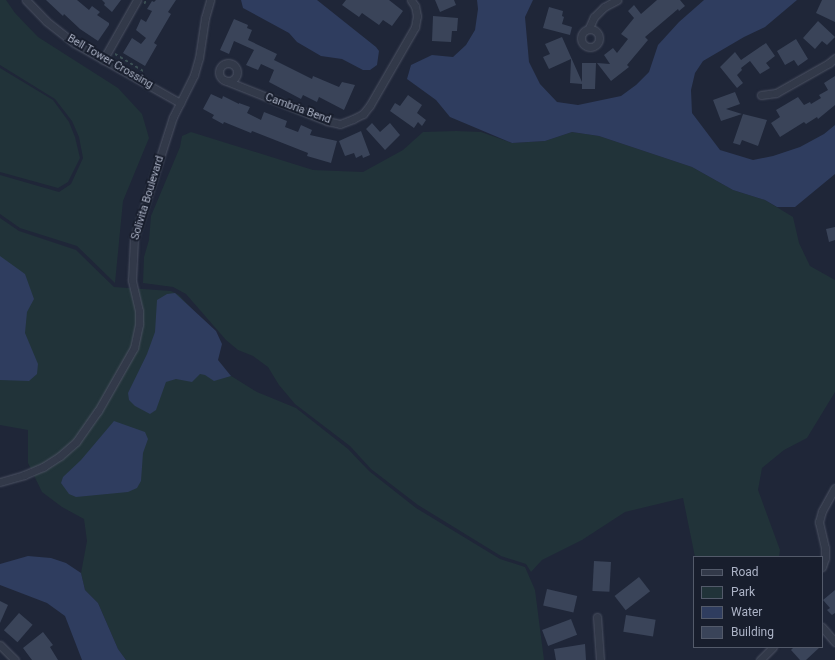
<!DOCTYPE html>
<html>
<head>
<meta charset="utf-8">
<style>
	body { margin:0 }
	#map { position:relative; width:835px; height:660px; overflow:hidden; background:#1f2638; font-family:Roboto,sans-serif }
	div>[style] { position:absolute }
	.green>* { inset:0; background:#213339 }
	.water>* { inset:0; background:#2f3d5f }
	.building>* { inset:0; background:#3a4459; transform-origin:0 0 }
	.path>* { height:1.5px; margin-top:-0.75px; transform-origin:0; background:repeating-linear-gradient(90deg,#3b4f54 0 3px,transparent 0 6px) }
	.roads { filter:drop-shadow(0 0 1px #4d5364) drop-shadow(0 0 1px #4d5364) }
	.minor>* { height:7px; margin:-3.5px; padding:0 3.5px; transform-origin:3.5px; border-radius:3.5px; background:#323949 }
	.minor>.ring { margin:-3.5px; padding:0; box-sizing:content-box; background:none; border:7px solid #323949; border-radius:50% }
	span { translate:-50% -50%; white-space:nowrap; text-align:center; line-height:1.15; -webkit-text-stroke:4px #181e2d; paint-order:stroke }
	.street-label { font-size:11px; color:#acb3c6 }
	.legend { position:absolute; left:693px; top:556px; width:130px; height:92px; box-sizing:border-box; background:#181e2d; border:1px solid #535a6a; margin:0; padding:5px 7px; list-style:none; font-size:12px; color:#acb3c6 }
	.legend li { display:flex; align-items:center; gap:8px; height:20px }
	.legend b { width:20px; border:1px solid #535a6a }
</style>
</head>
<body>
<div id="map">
	<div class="green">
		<div style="clip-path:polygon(0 0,6px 0,15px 13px,38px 37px,118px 88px,142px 114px,149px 138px,123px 201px,115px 283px,77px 246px,20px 228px,0 214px,0 175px,59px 192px,71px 184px,83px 158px,79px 137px,72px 121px,55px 99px,0 65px)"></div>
		<div style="clip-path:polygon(0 68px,53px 100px,69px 122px,75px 137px,80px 158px,68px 182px,58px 188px,0 172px)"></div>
		<div style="clip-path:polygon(456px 131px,481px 132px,512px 143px,545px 141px,572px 132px,599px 136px,692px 167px,733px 190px,765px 200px,793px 217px,799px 243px,810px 266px,835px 280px,835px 392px,807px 438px,784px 450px,762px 468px,758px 490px,780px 550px,779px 557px,695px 557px,683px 498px,625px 512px,582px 540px,542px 560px,531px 572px,526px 564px,501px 556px,418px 505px,371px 469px,350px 446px,295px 404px,279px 385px,268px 367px,253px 356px,238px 350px,226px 340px,186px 294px,173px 287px,143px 283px,144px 257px,149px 240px,151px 216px,180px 147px,182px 136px,191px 132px,313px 170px,363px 172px,403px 150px,423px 132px)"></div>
		<div style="clip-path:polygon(0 218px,19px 231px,76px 250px,114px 287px,171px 291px,179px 295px,210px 329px,212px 364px,257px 392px,296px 408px,348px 449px,369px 471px,416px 508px,500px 559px,525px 567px,535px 590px,544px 660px,126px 660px,118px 649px,98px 603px,85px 590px,81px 573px,87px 541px,84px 519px,62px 507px,42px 492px,28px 463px,28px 430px,0 425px)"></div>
	</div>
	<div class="water">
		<div style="clip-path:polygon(241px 0,317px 0,376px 47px,379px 51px,377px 65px,370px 70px,363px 70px,342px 59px,321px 56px,297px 42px,289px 33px,243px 8px)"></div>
		<div style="clip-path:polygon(477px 0,533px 0,525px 17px,529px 62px,540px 84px,557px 102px,578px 105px,621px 96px,636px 85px,649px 72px,658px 45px,679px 22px,704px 0,797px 0,765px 27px,744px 37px,703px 61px,695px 73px,691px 90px,692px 113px,720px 150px,753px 160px,773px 156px,800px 147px,824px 134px,835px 125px,835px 174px,795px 207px,777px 207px,765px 200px,733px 190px,692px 167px,599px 136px,572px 132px,545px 141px,512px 143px,450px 117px,436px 100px,407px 79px,411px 65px,432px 55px,453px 57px,466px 45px,475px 30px,478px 9px)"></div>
		<div style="clip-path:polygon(0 256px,25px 274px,34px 299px,27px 312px,25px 333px,38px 364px,37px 374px,29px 381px,0 380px)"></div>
		<div style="clip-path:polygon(175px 293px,216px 331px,222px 344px,218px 360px,231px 376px,214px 381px,205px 375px,200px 374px,192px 382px,176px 379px,166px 382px,156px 410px,150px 414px,135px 406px,129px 400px,128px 393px,147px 354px,155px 332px,157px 300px,167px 294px)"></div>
		<div style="clip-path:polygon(114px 421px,145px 432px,148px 439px,143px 453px,141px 481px,137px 488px,128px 492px,76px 497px,69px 494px,61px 483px,63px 477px,81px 460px)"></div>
		<div style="clip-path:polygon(28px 556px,51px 558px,66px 563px,81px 573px,85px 590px,98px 603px,118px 649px,126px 660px,82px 660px,65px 616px,47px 603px,0 585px,0 564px)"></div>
	</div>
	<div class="building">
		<div style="clip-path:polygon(46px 0,77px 0,89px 10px,92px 6px,100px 12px,97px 15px,109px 23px,109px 25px,98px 41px,80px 29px,64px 14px,63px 16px)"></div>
		<div style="clip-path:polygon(102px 0,121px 0,112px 12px,104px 5px,105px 3px)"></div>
		<div style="clip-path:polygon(156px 0,176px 0,168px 12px,171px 14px,154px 43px,157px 45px,145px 66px,123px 53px,132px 38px,141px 44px,146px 38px,136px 30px,141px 19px,146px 22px,152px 11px,147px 9px,152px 1px,154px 2px)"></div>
		<div style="clip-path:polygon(346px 0,389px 0,403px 11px,392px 26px,383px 20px,379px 25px,362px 13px,359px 17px,342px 5px)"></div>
		<div style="clip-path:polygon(435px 0,454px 0,456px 5px,440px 12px)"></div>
		<div style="clip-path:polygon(657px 0,680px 0,685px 6px,679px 11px,678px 9px,645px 37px,648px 40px,627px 65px,629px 67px,611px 81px,597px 63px,610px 64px,604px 55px,613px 48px,617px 53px,628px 39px,621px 34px,634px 18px,628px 11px,634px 5px,641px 14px)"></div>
		<div style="clip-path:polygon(822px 0,835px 0,835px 22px,816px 13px)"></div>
		<div style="clip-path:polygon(549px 7px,563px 11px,562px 16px,564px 17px,562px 24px,572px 27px,570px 35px,543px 28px)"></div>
		<div style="clip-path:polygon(433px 16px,458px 18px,457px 31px,452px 31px,451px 42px,432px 41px)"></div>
		<div style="clip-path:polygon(234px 19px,248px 25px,247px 28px,252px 30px,248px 40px,277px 54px,274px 60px,312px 79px,313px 76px,339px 87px,342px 82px,355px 85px,344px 110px,319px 97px,317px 102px,303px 95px,301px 99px,269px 82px,274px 70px,261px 64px,258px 70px,246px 65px,254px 50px,234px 41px,229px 54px,220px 50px)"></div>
		<div style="clip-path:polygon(818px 21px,835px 37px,827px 45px,822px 41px,815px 49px,803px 38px)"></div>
		<div style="clip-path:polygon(562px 37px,582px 82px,582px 63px,596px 63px,595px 89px,582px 89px,582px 84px,570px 83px,571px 59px,549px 69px,543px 57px,550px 54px,545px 44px)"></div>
		<div style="clip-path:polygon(796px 39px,808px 59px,798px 66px,794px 60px,785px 65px,777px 51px)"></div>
		<div style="clip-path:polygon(766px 43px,775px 56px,766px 63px,770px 68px,760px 74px,750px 61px,741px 68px,742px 70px,737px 75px,743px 83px,737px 88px,720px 67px,735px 52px,741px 60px)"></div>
		<div style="clip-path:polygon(835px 76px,835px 105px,818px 119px,817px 117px,806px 124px,804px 122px,780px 137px,771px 123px,780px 117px,776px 110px,798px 97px,804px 105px,810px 102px,811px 104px,821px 98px,819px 95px,828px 90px,824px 83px)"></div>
		<div style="clip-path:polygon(735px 92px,740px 104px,726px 109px,742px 114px,721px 121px,713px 100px)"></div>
		<div style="clip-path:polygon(211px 94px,222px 99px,223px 96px,239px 104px,239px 103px,250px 107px,247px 113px,261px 120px,264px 112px,287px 121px,285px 127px,298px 132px,301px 125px,312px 130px,310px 135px,337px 141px,331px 163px,307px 156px,308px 153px,252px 131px,251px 133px,224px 122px,223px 124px,212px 118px,214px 115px,203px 109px)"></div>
		<div style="clip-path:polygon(408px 95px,422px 105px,417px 113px,426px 120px,422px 126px,418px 122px,414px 128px,390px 111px,395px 103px,400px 106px)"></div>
		<div style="clip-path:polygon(743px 114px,767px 120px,758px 146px,742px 140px,740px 145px,733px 143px)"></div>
		<div style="clip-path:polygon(372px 123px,380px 132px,390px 123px,400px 135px,385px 150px,366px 129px)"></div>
		<div style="clip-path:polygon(361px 131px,370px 155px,363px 158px,362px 155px,356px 158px,354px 153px,345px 156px,339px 141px)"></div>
		<div style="clip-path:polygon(835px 227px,835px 240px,829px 242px,826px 229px)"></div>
		<div style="left:594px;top:561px;width:17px;height:30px;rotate:3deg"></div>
		<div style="left:639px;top:577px;width:18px;height:31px;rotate:52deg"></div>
		<div style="left:547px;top:589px;width:31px;height:17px;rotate:13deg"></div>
		<div style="clip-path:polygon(835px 590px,835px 613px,832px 615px,827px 610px,830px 608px,823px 600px)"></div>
		<div style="clip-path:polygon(0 601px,8px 605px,0 623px)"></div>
		<div style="left:19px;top:613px;width:18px;height:23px;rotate:41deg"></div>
		<div style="left:626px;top:615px;width:30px;height:17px;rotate:9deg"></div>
		<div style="left:571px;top:619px;width:17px;height:31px;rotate:69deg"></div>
		<div style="clip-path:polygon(43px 632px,53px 645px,50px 647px,58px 660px,32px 660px,23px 648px)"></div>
		<div style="clip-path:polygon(585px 644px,586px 660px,556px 660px,554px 649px)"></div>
		<div style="clip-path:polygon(794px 647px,820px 647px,806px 660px,800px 660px,791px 650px)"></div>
	</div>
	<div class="path">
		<div style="left:144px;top:4px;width:4px;rotate:-63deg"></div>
		<div style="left:115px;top:54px;width:35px;rotate:31deg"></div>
	</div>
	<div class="roads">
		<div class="minor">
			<div style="left:26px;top:0;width:29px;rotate:46deg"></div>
			<div style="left:46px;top:21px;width:36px;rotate:38deg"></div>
			<div style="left:74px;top:43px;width:122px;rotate:29.5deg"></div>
			<div style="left:589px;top:28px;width:12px;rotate:-66deg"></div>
			<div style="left:594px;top:17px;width:14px;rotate:-45deg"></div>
			<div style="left:604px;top:7px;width:15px;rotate:-28deg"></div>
			<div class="ring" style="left:581px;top:29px;width:11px;height:11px"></div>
			<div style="left:103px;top:60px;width:69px;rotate:-60.5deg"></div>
			<div class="ring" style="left:219px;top:63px;width:11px;height:11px"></div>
			<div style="left:224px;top:80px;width:111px;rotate:21.7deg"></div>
			<div style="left:327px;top:121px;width:13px;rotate:13deg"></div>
			<div style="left:340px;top:124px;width:14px;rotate:-21deg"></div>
			<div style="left:353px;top:119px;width:11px;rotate:-27deg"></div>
			<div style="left:363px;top:114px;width:11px;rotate:-52deg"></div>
			<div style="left:370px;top:105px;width:90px;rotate:-60deg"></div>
			<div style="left:415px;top:27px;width:11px;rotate:-80deg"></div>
			<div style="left:417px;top:16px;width:10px;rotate:-101deg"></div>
			<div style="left:415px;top:6px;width:7px;rotate:-124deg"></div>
			<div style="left:761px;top:95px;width:15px;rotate:-8deg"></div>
			<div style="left:776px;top:93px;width:61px;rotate:-29.5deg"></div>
			<div style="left:829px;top:63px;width:8px;rotate:-40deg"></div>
			<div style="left:0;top:482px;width:25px;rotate:-16deg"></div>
			<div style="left:24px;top:475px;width:21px;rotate:-23deg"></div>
			<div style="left:43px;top:467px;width:20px;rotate:-33deg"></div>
			<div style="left:60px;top:456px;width:21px;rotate:-41deg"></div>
			<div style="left:76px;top:442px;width:38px;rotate:-55deg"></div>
			<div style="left:98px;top:411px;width:73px;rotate:-60.3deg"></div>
			<div style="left:134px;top:348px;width:25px;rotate:-78deg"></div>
			<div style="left:139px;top:324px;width:13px;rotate:-90deg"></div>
			<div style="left:139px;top:311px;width:32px;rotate:-103deg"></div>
			<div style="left:132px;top:280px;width:41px;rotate:-87.2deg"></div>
			<div style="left:134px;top:239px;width:128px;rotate:-72.3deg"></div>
			<div style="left:173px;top:117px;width:47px;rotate:-63.4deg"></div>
			<div style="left:194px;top:75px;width:18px;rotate:-74deg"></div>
			<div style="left:199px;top:58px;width:40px;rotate:-81.5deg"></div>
			<div style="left:205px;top:18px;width:19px;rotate:-74deg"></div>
			<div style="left:822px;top:567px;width:9px;rotate:-72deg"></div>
			<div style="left:825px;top:558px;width:10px;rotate:-90deg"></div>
			<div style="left:825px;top:548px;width:27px;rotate:-103deg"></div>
			<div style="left:819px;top:522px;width:11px;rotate:-75deg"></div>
			<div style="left:822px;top:511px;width:26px;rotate:-61deg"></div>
			<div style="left:597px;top:617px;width:43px;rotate:86deg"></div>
			<div style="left:822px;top:627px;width:20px;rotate:49deg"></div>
			<div style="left:0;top:645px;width:21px;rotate:45deg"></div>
			<div style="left:760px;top:660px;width:18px;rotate:-45deg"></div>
		</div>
	</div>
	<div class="street-label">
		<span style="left:110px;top:62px;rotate:30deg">Bell Tower Crossing</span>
		<span style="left:298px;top:109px;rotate:20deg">Cambria Bend</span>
		<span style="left:148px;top:198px;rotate:-73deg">Solivita Boulevard</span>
	</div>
	<ul class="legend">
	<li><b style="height:5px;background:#323949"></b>Road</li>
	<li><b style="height:11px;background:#213339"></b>Park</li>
	<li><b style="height:11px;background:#2f3d5f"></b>Water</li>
	<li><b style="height:11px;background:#3a4459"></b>Building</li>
	</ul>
</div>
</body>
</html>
